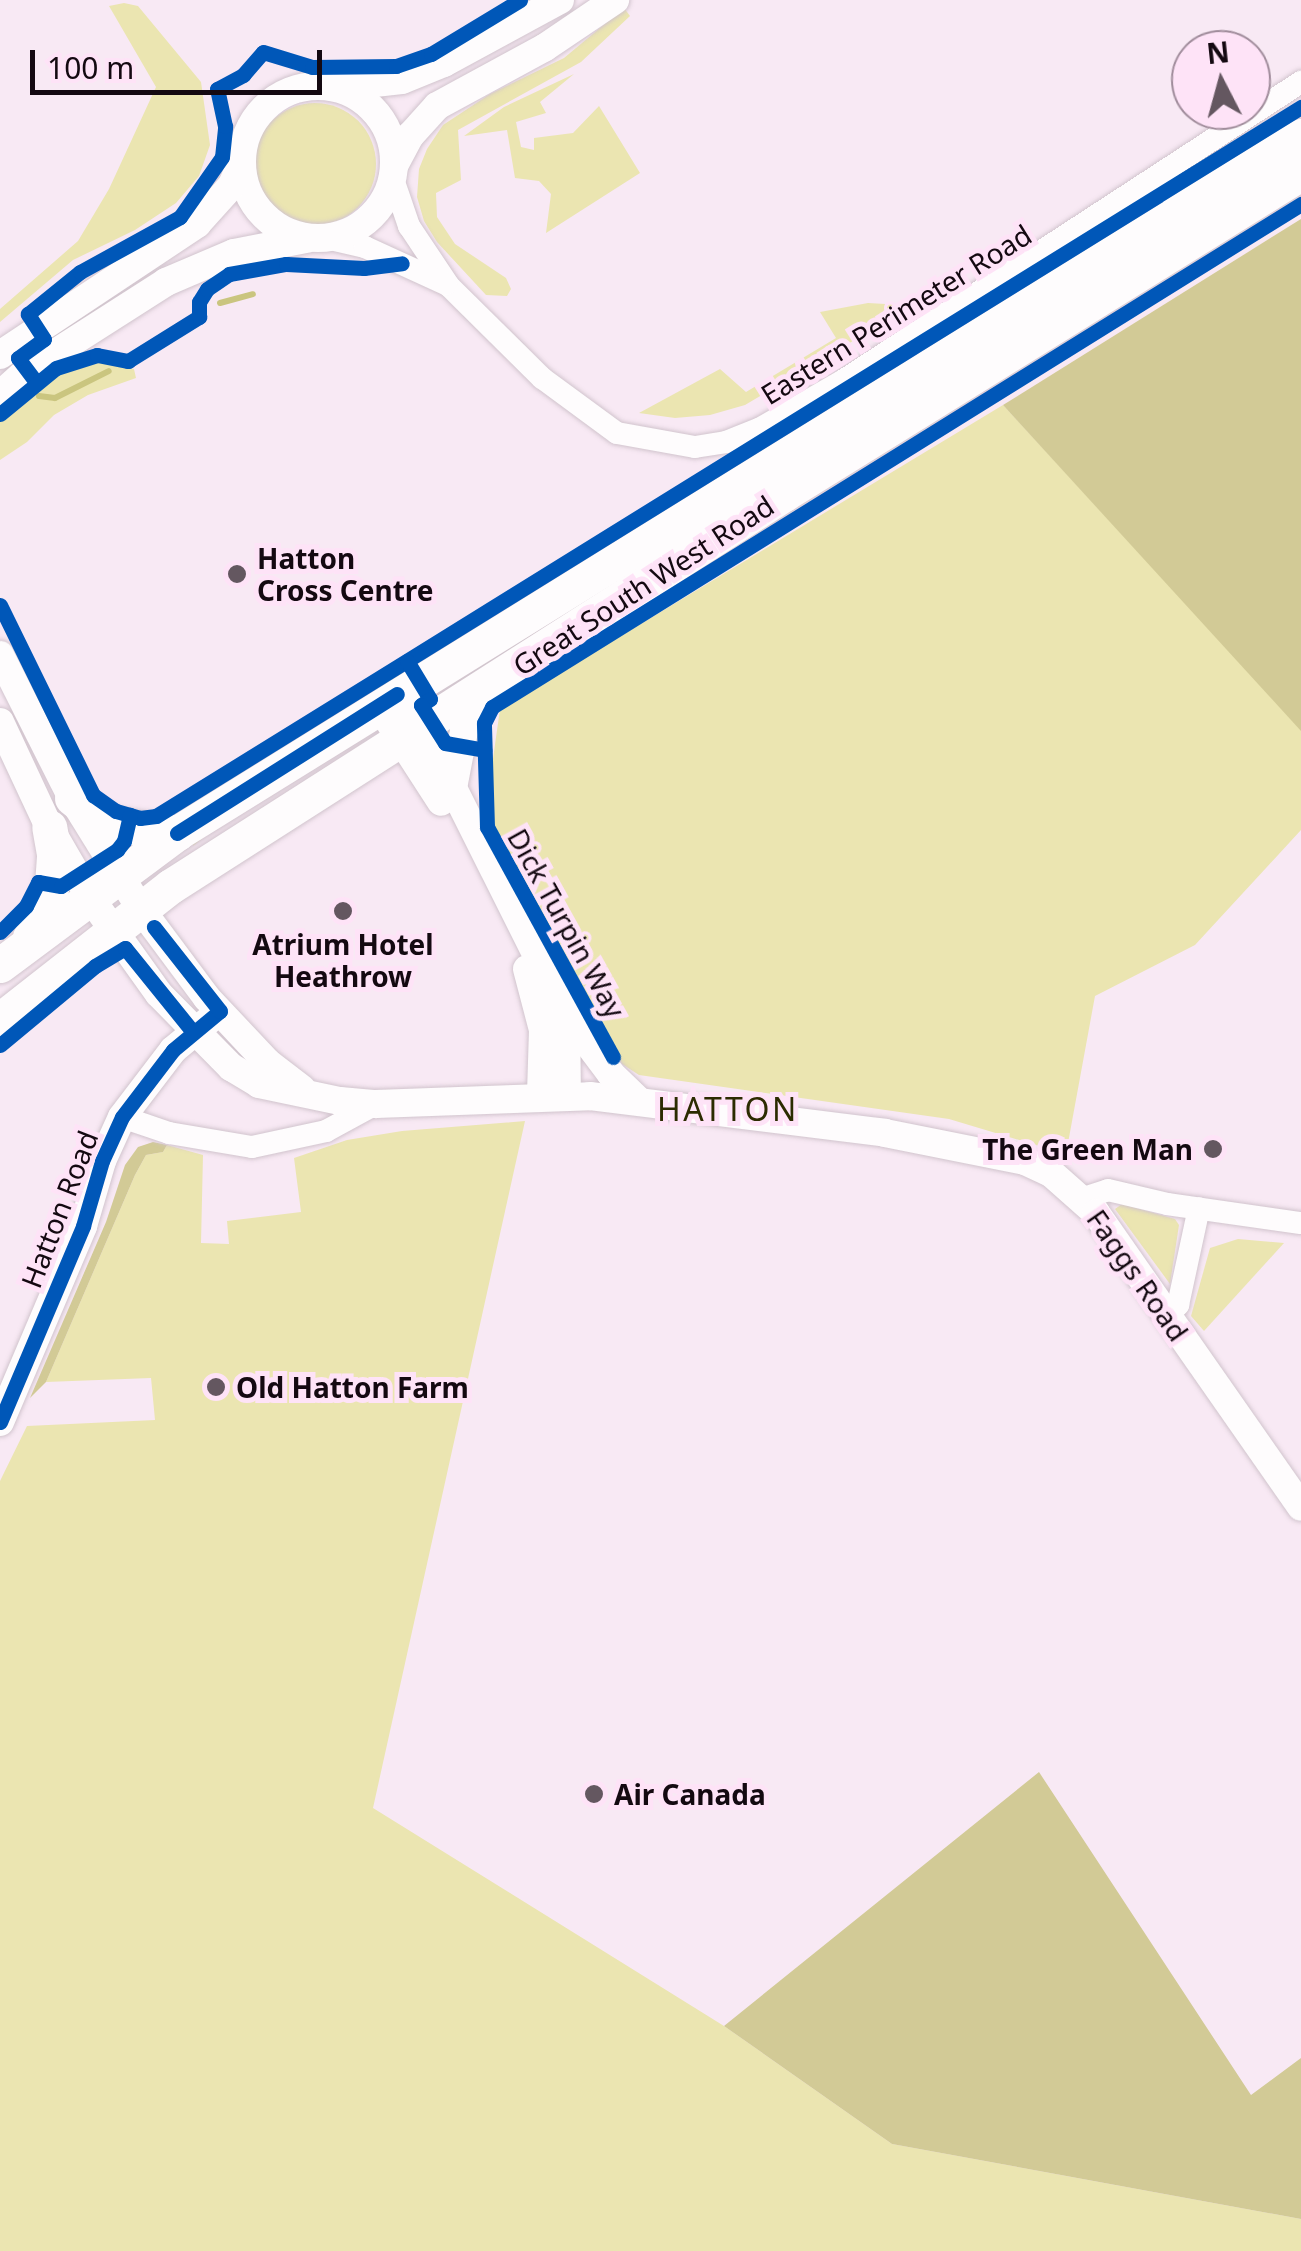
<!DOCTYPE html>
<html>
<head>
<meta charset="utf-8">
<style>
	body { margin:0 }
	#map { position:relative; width:1301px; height:2251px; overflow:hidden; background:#f8e9f4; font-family:"Noto Sans",sans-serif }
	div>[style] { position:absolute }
	.green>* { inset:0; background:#ebe5b1; transform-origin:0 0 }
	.round { border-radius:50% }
	.forest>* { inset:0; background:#d2ca96 }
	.stream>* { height:6px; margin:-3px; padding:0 3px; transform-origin:3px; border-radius:3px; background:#cac57f }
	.roads { filter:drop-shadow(0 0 2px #d1c4cd) drop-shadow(0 0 2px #d1c4cd) }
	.minor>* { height:22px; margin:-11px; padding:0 11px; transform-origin:11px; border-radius:11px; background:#fefcfd }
	.tertiary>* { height:28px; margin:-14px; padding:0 14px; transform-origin:14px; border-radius:14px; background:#fefcfd }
	.tertiary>.ring { margin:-14px; padding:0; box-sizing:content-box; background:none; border:28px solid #fefcfd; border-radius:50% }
	.trunk>* { height:35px; margin:-17.5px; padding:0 17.5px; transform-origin:17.5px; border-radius:17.5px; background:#fefcfd }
	.cycleway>* { height:15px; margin:-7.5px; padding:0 7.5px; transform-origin:7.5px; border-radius:7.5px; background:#0057b8 }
	.dots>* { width:28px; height:28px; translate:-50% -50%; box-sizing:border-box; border:5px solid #fee3f7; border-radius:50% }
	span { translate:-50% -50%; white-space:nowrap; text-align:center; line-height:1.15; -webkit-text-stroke:10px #fee3f7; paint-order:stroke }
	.street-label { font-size:28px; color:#140911 }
	.poi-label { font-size:28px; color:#140911; font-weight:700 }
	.left { translate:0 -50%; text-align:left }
	.right { translate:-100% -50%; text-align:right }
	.quarter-label { font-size:32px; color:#2c2b01; letter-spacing:2.5px }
	.north { position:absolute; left:1171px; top:30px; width:100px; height:100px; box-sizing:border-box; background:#fee3f7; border:2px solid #a08c9b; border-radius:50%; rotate:354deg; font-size:28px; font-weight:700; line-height:40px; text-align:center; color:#140911 }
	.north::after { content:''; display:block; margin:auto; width:35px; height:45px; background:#645760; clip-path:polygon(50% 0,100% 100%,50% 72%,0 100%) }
	.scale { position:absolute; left:30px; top:50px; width:292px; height:45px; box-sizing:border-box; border:5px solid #140911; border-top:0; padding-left:12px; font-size:30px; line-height:35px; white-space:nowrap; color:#140911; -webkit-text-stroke:8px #fee3f7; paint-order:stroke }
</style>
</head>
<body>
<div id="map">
	<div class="green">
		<div style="clip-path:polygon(124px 3px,138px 6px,201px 82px,210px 145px,199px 176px,176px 203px,135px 230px,73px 260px,0 322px,0 309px,78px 241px,109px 189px,156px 87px,109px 6px)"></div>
		<div style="clip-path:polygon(624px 8px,630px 16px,581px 62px,458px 130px,461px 180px,436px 193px,437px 217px,455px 244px,506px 278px,511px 289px,507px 296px,486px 295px,437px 242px,424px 221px,417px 197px,419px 169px,427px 149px,443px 125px,490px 94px,564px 58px)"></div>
		<div style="clip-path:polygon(574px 74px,540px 102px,546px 113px,516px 122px,521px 147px,534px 150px,534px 138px,573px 133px,599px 106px,640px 173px,546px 233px,551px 194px,539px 181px,515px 178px,507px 130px,464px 136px,504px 107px)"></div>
		<div class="round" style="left:254px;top:103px;width:122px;height:122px"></div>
		<div style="clip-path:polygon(868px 303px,903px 305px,868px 332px,745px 405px,710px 415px,675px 418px,639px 413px,720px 369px,746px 392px,836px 338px,820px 312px)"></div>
		<div style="clip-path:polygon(97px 360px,134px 369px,136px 378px,88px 395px,54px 415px,27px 442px,0 460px,0 418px,4px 412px,50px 374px)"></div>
		<div style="clip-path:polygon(1003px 405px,1301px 728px,1301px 830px,1195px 945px,1095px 996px,1066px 1154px,949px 1119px,639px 1075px,622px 1064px,491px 820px,490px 780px,500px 709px)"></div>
		<div style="left:401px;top:670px;width:6px;height:272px;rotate:51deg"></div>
		<div style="clip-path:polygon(525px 1121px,373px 1808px,724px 2026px,892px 2144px,1301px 2219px,1301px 2251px,0 2251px,0 1481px,27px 1426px,155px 1420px,151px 1378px,46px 1382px,135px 1175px,146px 1155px,163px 1152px,167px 1145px,203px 1155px,201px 1243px,229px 1244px,227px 1221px,301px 1212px,294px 1158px,347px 1140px,402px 1131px)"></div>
		<div style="clip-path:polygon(1122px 1204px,1175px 1219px,1179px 1225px,1170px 1284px,1115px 1209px)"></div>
		<div style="clip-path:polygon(1238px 1239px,1284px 1243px,1204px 1331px,1191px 1316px,1210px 1248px)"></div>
	</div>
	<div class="forest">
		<div style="clip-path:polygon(1301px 219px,1301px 731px,1003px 405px)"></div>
		<div style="clip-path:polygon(153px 1142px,167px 1145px,163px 1152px,146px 1155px,135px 1175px,46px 1382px,30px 1398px,106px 1222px,125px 1165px,138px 1147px)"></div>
		<div style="clip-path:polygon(1039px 1772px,1251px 2095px,1301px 2058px,1301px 2219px,892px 2144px,724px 2026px)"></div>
	</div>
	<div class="stream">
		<div style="left:220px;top:303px;width:34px;rotate:-15deg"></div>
		<div style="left:39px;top:396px;width:16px;rotate:7deg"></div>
		<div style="left:55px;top:398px;width:60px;rotate:-26.6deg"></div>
	</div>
	<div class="roads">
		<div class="minor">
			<div style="left:393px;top:179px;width:50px;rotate:71.2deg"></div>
			<div style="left:409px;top:226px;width:72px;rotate:56.3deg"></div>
			<div style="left:449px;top:286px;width:131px;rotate:44.7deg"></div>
			<div style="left:542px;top:378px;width:93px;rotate:36.3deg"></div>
			<div style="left:617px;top:433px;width:79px;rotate:10.2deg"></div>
			<div style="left:695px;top:447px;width:31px;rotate:-9deg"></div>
			<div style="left:726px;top:442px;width:35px;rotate:-22deg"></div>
			<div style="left:759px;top:429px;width:98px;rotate:-30deg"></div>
			<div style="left:844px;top:380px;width:546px;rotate:-33.11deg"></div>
			<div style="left:326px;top:238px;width:40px;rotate:13deg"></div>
			<div style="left:365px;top:247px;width:89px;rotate:24.6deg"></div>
			<div style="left:122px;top:1117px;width:50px;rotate:18.8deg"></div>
			<div style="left:169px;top:1133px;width:84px;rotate:9.6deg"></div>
			<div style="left:252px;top:1147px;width:76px;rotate:-12.2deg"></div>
			<div style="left:326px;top:1131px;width:57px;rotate:-28.4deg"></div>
			<div style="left:1084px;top:1198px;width:25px;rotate:-18deg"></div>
			<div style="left:1108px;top:1190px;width:61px;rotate:13.3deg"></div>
			<div style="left:1167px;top:1204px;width:135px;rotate:8.1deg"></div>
			<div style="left:1167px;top:1316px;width:16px;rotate:-45deg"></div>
			<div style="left:1178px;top:1305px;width:99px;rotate:-77.8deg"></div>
		</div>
		<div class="tertiary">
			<div class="ring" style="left:242px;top:86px;width:124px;height:124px"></div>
			<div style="left:339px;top:87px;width:63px;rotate:-6.3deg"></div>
			<div style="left:402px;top:80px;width:45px;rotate:-22deg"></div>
			<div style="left:444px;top:63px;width:132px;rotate:-28.5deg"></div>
			<div style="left:395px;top:164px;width:32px;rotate:-62deg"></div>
			<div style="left:410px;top:136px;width:40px;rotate:-48deg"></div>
			<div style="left:437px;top:106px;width:122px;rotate:-28.5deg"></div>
			<div style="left:544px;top:48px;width:86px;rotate:-34.1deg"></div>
			<div style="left:0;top:355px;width:237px;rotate:-33.6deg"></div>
			<div style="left:197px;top:224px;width:52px;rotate:-48.1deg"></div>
			<div style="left:232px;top:185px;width:25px;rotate:-67deg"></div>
			<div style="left:0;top:395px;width:36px;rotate:-42deg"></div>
			<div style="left:27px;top:371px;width:165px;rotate:-32.6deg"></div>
			<div style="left:166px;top:282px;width:74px;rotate:-23.1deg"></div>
			<div style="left:234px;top:253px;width:73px;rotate:-11deg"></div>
			<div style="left:0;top:655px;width:160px;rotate:63.3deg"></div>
			<div style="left:72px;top:798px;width:129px;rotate:58.3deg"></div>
			<div style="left:140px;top:908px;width:112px;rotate:53.3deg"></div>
			<div style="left:207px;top:998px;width:88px;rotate:46.8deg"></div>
			<div style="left:267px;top:1062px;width:44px;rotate:37.6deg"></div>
			<div style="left:397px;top:694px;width:109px;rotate:59.2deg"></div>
			<div style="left:453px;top:788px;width:253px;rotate:63.4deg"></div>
			<div style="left:566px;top:1014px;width:75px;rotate:53.1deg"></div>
			<div style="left:611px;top:1074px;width:39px;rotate:44deg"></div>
			<div style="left:379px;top:706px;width:114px;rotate:57.1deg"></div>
			<div style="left:0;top:722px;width:116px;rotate:65deg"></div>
			<div style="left:49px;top:827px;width:80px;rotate:59.9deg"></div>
			<div style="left:89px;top:896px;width:120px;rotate:54.5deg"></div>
			<div style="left:159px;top:994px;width:103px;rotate:45.4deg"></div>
			<div style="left:231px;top:1067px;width:33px;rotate:31deg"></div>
			<div style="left:259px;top:1084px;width:83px;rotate:11.9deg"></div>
			<div style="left:340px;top:1101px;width:36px;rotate:5deg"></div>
			<div style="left:376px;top:1104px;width:214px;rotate:-2.1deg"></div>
			<div style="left:590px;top:1096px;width:297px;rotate:7.1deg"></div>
			<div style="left:885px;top:1133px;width:143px;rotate:11.3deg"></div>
			<div style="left:1025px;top:1161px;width:29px;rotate:25deg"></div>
			<div style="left:1051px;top:1173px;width:60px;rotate:41.6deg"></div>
			<div style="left:1096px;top:1213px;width:358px;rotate:55.1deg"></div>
			<div style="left:453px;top:788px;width:58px;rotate:-79.1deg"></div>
			<div style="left:464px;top:731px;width:55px;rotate:-59.2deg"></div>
			<div style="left:527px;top:969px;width:63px;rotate:75.3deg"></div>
			<div style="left:543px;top:1030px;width:65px;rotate:91.8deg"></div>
			<div style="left:566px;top:1016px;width:79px;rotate:89.3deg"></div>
			<div style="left:0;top:1422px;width:213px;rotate:-67deg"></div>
			<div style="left:83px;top:1226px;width:68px;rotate:-73.7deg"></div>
			<div style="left:102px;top:1161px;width:48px;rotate:-65.6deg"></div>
			<div style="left:122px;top:1117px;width:84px;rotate:-52.7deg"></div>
			<div style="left:173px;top:1050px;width:45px;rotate:-39.6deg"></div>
		</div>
		<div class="trunk">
			<div style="left:72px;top:798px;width:33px;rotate:38deg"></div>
			<div style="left:98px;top:818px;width:18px;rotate:22deg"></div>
			<div style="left:115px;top:825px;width:63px;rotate:7.4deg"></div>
			<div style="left:30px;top:937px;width:23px;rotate:-59deg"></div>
			<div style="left:42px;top:917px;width:34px;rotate:-73deg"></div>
			<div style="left:52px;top:885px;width:31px;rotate:-86deg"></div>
			<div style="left:54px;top:854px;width:27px;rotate:-100deg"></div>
			<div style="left:0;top:965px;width:221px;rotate:-36.7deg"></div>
			<div style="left:177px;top:833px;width:1323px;rotate:-31.8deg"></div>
			<div style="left:0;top:1020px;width:217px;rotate:-38.1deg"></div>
			<div style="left:171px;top:886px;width:728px;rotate:-32.6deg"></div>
			<div style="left:784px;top:494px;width:609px;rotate:-31.84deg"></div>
		</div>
	</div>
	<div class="cycleway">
		<div style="left:36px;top:382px;width:30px;rotate:-127deg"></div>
		<div style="left:18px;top:358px;width:32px;rotate:-36deg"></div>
		<div style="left:44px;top:339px;width:30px;rotate:-123deg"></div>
		<div style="left:28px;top:314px;width:67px;rotate:-38.9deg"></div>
		<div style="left:80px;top:272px;width:114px;rotate:-28.8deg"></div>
		<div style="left:180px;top:217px;width:73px;rotate:-55deg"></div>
		<div style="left:222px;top:157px;width:31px;rotate:-84deg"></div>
		<div style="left:225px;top:126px;width:38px;rotate:-102deg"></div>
		<div style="left:217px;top:89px;width:30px;rotate:-28deg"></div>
		<div style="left:243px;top:75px;width:30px;rotate:-49deg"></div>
		<div style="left:263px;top:52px;width:51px;rotate:17deg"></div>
		<div style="left:312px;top:67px;width:84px;rotate:-0.7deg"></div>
		<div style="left:396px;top:66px;width:37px;rotate:-19deg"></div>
		<div style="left:431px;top:54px;width:104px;rotate:-31.2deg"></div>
		<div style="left:0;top:414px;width:72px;rotate:-39.4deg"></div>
		<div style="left:56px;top:368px;width:43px;rotate:-17.6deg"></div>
		<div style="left:97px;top:355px;width:32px;rotate:11deg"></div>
		<div style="left:128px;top:361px;width:84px;rotate:-31.8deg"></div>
		<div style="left:199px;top:317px;width:15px;rotate:-90deg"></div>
		<div style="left:199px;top:302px;width:15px;rotate:-58deg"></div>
		<div style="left:207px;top:289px;width:27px;rotate:-34deg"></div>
		<div style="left:229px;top:274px;width:58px;rotate:-10deg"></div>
		<div style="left:286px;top:264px;width:78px;rotate:2.9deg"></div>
		<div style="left:364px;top:268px;width:38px;rotate:-7deg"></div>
		<div style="left:0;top:605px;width:212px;rotate:63.9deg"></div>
		<div style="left:93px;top:795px;width:28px;rotate:35deg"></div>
		<div style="left:116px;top:811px;width:25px;rotate:16deg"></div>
		<div style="left:140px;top:818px;width:16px;rotate:-7deg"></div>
		<div style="left:156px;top:816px;width:1347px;rotate:-31.77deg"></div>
		<div style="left:407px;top:661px;width:44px;rotate:58.8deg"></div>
		<div style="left:430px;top:699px;width:11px;rotate:146deg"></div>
		<div style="left:421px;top:705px;width:45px;rotate:57.7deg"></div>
		<div style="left:445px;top:743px;width:40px;rotate:10deg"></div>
		<div style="left:177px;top:833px;width:260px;rotate:-32.3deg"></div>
		<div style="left:0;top:932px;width:37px;rotate:-45deg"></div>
		<div style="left:26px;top:906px;width:27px;rotate:-63deg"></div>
		<div style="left:38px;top:882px;width:23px;rotate:10deg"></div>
		<div style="left:61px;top:886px;width:67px;rotate:-32.7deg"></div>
		<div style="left:117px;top:850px;width:11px;rotate:-52deg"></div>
		<div style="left:124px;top:841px;width:27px;rotate:-77deg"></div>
		<div style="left:0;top:1045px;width:124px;rotate:-39.7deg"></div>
		<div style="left:95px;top:966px;width:35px;rotate:-31deg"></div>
		<div style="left:125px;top:948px;width:108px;rotate:51deg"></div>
		<div style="left:613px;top:1057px;width:262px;rotate:-118.7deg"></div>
		<div style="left:487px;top:827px;width:104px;rotate:-91.7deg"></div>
		<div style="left:484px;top:723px;width:18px;rotate:-63deg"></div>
		<div style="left:492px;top:707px;width:953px;rotate:-31.87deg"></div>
		<div style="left:0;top:1422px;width:213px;rotate:-67deg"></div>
		<div style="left:83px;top:1226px;width:68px;rotate:-73.7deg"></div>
		<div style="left:102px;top:1161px;width:48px;rotate:-65.6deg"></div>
		<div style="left:122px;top:1117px;width:84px;rotate:-52.7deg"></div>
		<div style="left:173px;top:1050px;width:61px;rotate:-39.7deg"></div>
		<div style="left:220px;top:1011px;width:107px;rotate:-128.2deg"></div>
	</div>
	<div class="dots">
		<div style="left:237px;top:574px;background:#645760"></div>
		<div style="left:343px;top:911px;background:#645760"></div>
		<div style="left:1213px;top:1149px;background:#645760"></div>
		<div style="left:216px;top:1387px;background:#645760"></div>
		<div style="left:594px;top:1794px;background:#645760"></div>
	</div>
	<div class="street-label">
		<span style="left:896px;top:314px;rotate:-32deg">Eastern Perimeter Road</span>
		<span style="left:643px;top:585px;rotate:-33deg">Great South West Road</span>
		<span style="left:567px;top:923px;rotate:61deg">Dick Turpin Way</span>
		<span style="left:59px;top:1209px;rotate:-69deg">Hatton Road</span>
		<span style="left:1138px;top:1275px;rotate:55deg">Faggs Road</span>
	</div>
	<div class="poi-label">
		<span class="left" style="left:257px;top:574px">Hatton<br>Cross Centre</span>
		<span style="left:343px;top:960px">Atrium Hotel<br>Heathrow</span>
		<span class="right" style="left:1193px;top:1149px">The Green Man</span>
		<span class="left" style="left:236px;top:1387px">Old Hatton Farm</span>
		<span class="left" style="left:614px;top:1794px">Air Canada</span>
	</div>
	<div class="quarter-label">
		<span style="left:728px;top:1109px">HATTON</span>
	</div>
	<div class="north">N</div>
	<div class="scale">100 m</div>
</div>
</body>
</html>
